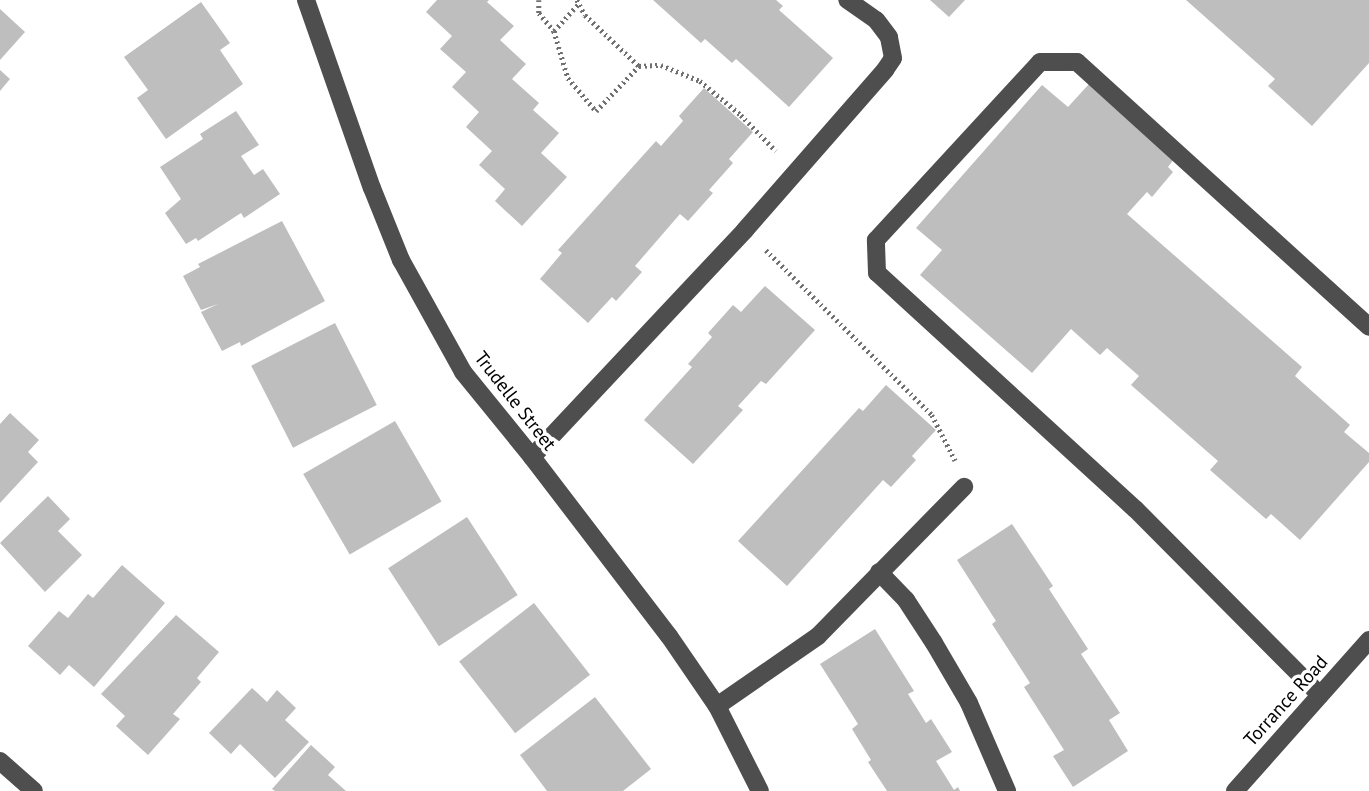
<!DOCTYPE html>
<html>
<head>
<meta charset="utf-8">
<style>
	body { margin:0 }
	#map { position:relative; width:1369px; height:791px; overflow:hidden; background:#fff; font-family:"PT Sans",sans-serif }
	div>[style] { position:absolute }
	.building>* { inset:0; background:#bebebe; transform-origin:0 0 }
	.path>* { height:4.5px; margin-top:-2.25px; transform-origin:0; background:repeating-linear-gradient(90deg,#707070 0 2px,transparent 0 5.5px) }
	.minor>* { height:18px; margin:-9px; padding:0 9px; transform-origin:9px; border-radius:9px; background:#4e4e4e }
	span { translate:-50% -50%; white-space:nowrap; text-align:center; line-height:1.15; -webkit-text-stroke:7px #fff; paint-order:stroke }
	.street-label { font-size:19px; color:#000 }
</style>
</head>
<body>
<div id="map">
	<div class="building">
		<div style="clip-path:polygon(437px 0,489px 0,487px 2px,514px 26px,500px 40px,526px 64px,512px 79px,539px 103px,533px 110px,559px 133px,541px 153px,567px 177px,522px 226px,495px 201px,505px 189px,479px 165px,492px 151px,466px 127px,479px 112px,452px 87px,466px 72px,440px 49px,452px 36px,426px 12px)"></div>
		<div style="clip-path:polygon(653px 0,776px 0,783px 6px,779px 10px,833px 58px,789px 107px,736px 59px,732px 63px,705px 39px,701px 43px)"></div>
		<div style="clip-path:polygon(930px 0,965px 0,949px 17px)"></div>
		<div style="clip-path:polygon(1186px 0,1369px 0,1369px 63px,1312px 126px,1268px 86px,1275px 79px)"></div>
		<div style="clip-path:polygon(201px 2px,230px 43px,220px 50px,243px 84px,166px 139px,137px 98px,148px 90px,124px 57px)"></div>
		<div style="clip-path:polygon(0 9px,25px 32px,0 60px)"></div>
		<div style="clip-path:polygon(0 70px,10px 79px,0 91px)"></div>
		<div style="clip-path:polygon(1089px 84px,1174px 159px,1168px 167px,1173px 172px,1152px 197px,1147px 192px,1127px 214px,1302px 367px,1295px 376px,1350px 425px,1344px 432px,1369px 453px,1369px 462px,1300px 540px,1271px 514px,1266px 519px,1210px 470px,1218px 461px,1131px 385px,1139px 376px,1107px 348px,1100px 355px,1071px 329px,1032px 373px,920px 275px,942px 250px,916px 228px,1042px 85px,1068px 107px)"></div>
		<div style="clip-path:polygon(704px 88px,753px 132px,729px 159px,733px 163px,709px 190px,713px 193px,688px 221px,680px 214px,635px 266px,642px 272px,616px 301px,612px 297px,588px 323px,540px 279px,562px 253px,558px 250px,656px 141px,661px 146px,683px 121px,679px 116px)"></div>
		<div style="clip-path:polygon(236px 111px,259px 145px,241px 156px,254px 175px,263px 169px,280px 194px,244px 218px,241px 213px,198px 241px,196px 238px,186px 244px,165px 213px,181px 199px,160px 167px,203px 139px,200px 134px)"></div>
		<div style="clip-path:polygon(282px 221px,325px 301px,241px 346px,240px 342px,222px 351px,201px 312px,218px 304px,201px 310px,183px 276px,200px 267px,198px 264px)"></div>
		<div style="clip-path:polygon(765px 286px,815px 330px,766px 384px,761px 381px,738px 406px,743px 410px,693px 464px,644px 420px,692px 367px,688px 364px,712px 337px,708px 333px,733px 305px,741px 312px)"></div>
		<div style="left:335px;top:323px;width:92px;height:94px;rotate:63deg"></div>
		<div style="clip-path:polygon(886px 385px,936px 430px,912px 456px,916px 460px,891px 487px,883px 480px,787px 586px,738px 541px,859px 408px,863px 411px)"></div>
		<div style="clip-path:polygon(10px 413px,39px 440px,28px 452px,38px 462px,0 503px,0 424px)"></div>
		<div style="left:395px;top:421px;width:93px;height:106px;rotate:60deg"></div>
		<div style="clip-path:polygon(48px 496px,70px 519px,58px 531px,82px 555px,45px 592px,0 543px)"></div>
		<div style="left:467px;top:517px;width:93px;height:94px;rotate:57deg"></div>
		<div style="clip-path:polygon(1012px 524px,1053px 586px,1049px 589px,1088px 649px,1081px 654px,1120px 713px,1109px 720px,1128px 751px,1073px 787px,1053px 756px,1064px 750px,1024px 687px,1030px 683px,992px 624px,996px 621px,957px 560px)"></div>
		<div style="clip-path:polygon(122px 565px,165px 603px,94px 687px,69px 665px,60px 675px,28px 646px,59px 611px,68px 618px,88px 594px,93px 598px)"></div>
		<div style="left:534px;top:603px;width:91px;height:95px;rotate:52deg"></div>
		<div style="clip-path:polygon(176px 615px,219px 652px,197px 678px,201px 682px,173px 714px,180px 719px,148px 755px,116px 726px,125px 716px,101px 694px)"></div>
		<div style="clip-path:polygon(875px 629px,914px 691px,908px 694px,926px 723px,931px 719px,952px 752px,936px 761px,954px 790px,958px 787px,960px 791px,887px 791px,868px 762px,871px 760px,852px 729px,858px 724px,820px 664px)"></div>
		<div style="clip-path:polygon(252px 688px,267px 702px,277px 690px,296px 708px,285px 720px,309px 742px,275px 778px,240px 744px,231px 754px,209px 733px)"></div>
		<div style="clip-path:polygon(595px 697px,651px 769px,623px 791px,547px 791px,520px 755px)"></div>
		<div style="clip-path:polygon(311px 745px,335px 767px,328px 775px,346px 791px,275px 791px,272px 789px)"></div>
	</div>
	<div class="path">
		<div style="left:539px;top:0;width:13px;rotate:90deg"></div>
		<div style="left:539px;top:13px;width:23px;rotate:50deg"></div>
		<div style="left:554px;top:31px;width:49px;rotate:73.4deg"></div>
		<div style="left:568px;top:78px;width:43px;rotate:49.7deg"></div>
		<div style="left:596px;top:111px;width:62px;rotate:-46.3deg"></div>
		<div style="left:577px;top:0;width:17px;rotate:62deg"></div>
		<div style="left:585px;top:15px;width:74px;rotate:43.4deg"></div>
		<div style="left:639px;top:66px;width:22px;rotate:-3deg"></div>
		<div style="left:661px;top:65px;width:42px;rotate:22.3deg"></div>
		<div style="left:700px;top:81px;width:53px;rotate:39.7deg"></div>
		<div style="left:741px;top:115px;width:50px;rotate:45.8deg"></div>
		<div style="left:554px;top:31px;width:38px;rotate:-48deg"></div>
		<div style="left:766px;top:250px;width:234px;rotate:44.8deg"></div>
		<div style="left:932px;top:415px;width:51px;rotate:62.9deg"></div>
	</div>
	<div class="minor">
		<div style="left:306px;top:0;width:199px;rotate:70.7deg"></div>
		<div style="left:372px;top:188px;width:78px;rotate:68.1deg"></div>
		<div style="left:401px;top:260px;width:128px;rotate:61deg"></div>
		<div style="left:463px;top:372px;width:109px;rotate:50.9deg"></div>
		<div style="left:532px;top:457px;width:225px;rotate:52.6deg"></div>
		<div style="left:669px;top:636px;width:85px;rotate:55.6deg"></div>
		<div style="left:717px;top:706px;width:95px;rotate:63.2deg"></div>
		<div style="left:532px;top:457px;width:311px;rotate:-46.8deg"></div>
		<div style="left:745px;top:230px;width:213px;rotate:-48.8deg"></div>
		<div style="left:885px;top:70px;width:14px;rotate:-56deg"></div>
		<div style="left:893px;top:58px;width:21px;rotate:-101deg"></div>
		<div style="left:889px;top:37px;width:21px;rotate:-127deg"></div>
		<div style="left:876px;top:20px;width:35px;rotate:-145deg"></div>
		<div style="left:879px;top:572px;width:39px;rotate:46deg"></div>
		<div style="left:906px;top:600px;width:51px;rotate:56.9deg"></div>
		<div style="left:934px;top:643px;width:69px;rotate:59.7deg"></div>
		<div style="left:969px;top:703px;width:96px;rotate:66.6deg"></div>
		<div style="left:1320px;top:695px;width:262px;rotate:-134.8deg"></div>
		<div style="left:1135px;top:509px;width:350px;rotate:-137.5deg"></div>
		<div style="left:877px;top:273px;width:33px;rotate:-92deg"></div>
		<div style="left:876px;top:240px;width:242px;rotate:-47.3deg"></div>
		<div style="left:1040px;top:62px;width:37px"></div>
		<div style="left:1077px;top:62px;width:394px;rotate:42.2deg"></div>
		<div style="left:717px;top:706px;width:123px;rotate:-34.7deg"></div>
		<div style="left:818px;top:636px;width:209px;rotate:-45.6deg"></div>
		<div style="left:0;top:761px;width:45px;rotate:41.4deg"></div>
		<div style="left:1235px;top:791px;width:202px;rotate:-48.4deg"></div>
	</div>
	<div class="street-label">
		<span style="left:515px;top:401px;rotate:52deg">Trudelle Street</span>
		<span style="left:1286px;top:701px;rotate:-48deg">Torrance Road</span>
	</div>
</div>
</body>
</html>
